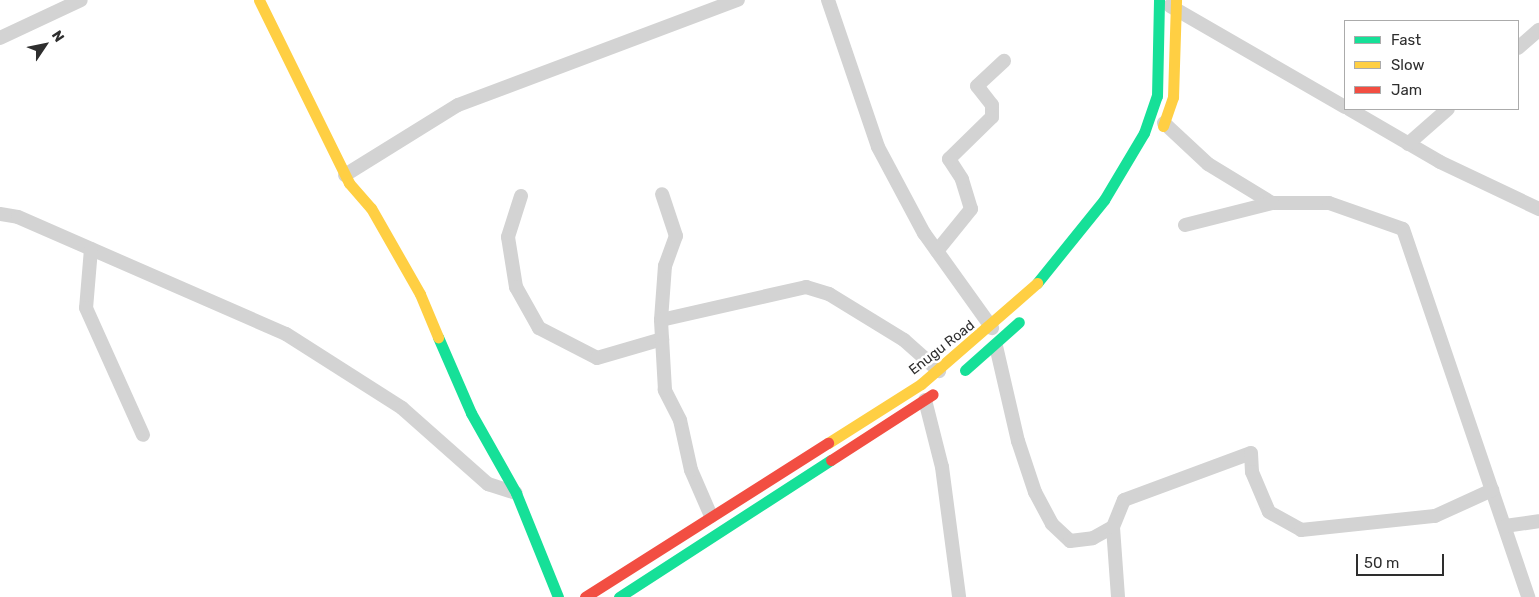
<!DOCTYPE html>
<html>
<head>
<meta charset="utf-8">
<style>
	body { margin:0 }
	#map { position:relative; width:1539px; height:597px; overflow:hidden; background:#fff; font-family:Rubik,sans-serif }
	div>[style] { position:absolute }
	.street>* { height:14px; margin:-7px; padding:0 7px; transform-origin:7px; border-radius:7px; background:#d3d3d3 }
	.fast>* { height:11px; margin:-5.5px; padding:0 5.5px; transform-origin:5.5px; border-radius:5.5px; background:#16e098 }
	.slow>* { height:11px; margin:-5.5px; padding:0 5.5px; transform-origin:5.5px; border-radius:5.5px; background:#ffcf43 }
	.jam>* { height:11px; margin:-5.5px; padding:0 5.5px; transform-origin:5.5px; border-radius:5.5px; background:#f24e42 }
	span { translate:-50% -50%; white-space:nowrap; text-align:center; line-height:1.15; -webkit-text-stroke:5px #fff; paint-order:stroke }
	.street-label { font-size:14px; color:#2e2e2e }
	.legend { position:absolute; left:1344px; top:20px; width:175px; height:90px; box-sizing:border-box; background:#fff; border:1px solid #ababab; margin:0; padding:6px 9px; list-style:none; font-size:15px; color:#2e2e2e }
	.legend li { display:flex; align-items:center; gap:10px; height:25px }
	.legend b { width:25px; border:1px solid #ababab }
	.north { position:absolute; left:20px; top:20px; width:50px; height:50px; -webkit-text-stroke:4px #fff; paint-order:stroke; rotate:56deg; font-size:14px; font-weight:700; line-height:20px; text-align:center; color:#2e2e2e }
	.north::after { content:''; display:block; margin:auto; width:18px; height:22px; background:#2e2e2e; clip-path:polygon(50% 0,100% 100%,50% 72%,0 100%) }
	.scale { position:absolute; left:1356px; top:554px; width:88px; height:22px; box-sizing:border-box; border:2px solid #2e2e2e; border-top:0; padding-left:6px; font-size:15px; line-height:18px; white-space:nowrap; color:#2e2e2e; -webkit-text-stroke:4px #fff; paint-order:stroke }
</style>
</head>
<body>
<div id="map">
	<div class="street">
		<div style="left:828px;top:0;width:155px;rotate:71.2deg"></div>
		<div style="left:878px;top:147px;width:98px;rotate:61.9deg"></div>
		<div style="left:924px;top:233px;width:117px;rotate:54.4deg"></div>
		<div style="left:1170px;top:6px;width:202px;rotate:30deg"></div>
		<div style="left:0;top:38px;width:89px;rotate:-25.1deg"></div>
		<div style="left:1518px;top:48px;width:28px;rotate:-41deg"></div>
		<div style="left:1349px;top:109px;width:105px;rotate:30.2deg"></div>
		<div style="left:1440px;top:162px;width:110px;rotate:25.4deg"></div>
		<div style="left:1164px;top:123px;width:60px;rotate:43deg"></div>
		<div style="left:1208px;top:164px;width:75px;rotate:31.4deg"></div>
		<div style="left:1272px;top:203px;width:57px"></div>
		<div style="left:1329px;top:203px;width:78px;rotate:19.4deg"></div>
		<div style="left:1403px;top:229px;width:389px;rotate:71.2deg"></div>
		<div style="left:1408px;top:144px;width:53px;rotate:-41.2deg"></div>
		<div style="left:345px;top:175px;width:133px;rotate:-31.8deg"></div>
		<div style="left:458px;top:105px;width:299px;rotate:-20.6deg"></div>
		<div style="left:521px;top:196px;width:43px;rotate:107.6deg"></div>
		<div style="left:508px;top:237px;width:51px;rotate:80.9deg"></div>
		<div style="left:516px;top:287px;width:47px;rotate:60.7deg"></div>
		<div style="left:539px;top:328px;width:65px;rotate:27.3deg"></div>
		<div style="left:597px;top:358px;width:68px;rotate:-16.3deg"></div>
		<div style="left:0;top:214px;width:18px;rotate:9deg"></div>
		<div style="left:18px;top:217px;width:292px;rotate:23.6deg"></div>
		<div style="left:286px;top:334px;width:138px;rotate:32.5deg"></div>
		<div style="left:402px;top:408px;width:115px;rotate:41.5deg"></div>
		<div style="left:488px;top:484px;width:29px;rotate:18deg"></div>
		<div style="left:1185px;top:225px;width:90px;rotate:-14.2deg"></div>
		<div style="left:91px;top:249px;width:59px;rotate:94.8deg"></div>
		<div style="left:86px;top:308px;width:139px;rotate:65.8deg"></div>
		<div style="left:937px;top:251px;width:54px;rotate:-51deg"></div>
		<div style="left:971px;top:209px;width:31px;rotate:-107deg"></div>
		<div style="left:962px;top:179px;width:24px;rotate:-123deg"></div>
		<div style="left:949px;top:159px;width:60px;rotate:-44.3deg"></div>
		<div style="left:992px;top:117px;width:12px;rotate:-90deg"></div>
		<div style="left:992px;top:105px;width:24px;rotate:-128deg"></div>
		<div style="left:977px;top:86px;width:37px;rotate:-43deg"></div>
		<div style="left:661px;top:320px;width:54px;rotate:-85.8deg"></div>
		<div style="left:665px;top:266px;width:32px;rotate:-70deg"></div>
		<div style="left:676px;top:236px;width:44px;rotate:-108.4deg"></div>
		<div style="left:996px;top:346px;width:98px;rotate:77deg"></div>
		<div style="left:1018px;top:441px;width:54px;rotate:71.6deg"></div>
		<div style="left:1035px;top:492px;width:36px;rotate:62deg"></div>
		<div style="left:1052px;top:524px;width:25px;rotate:43deg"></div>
		<div style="left:1070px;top:541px;width:23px;rotate:-7deg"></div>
		<div style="left:1093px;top:538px;width:23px;rotate:-29deg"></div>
		<div style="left:925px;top:400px;width:69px;rotate:75.8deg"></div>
		<div style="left:942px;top:467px;width:131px;rotate:82.5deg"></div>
		<div style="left:711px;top:516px;width:50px;rotate:-113.5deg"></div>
		<div style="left:691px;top:470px;width:51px;rotate:-102.4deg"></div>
		<div style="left:680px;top:420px;width:34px;rotate:-117deg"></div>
		<div style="left:665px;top:390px;width:70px;rotate:-93.3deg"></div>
		<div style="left:661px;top:320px;width:149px;rotate:-12.8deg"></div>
		<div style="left:806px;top:287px;width:24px;rotate:17deg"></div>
		<div style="left:829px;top:294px;width:88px;rotate:31.5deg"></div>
		<div style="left:904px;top:340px;width:47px;rotate:41.5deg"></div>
		<div style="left:1505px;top:526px;width:34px;rotate:-8deg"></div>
		<div style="left:1118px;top:597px;width:70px;rotate:-94.1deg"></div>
		<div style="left:1113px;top:527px;width:29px;rotate:-68deg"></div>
		<div style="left:1124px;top:500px;width:135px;rotate:-20.3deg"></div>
		<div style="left:1251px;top:453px;width:19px;rotate:87deg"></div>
		<div style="left:1252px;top:472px;width:43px;rotate:67deg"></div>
		<div style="left:1269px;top:512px;width:37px;rotate:29deg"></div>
		<div style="left:1301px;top:530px;width:135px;rotate:-6deg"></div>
		<div style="left:1435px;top:516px;width:63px;rotate:-24.5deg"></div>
	</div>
	<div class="fast">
		<div style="left:1037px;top:283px;width:107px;rotate:-51.1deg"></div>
		<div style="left:1104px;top:200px;width:78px;rotate:-59.2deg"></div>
		<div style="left:1144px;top:133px;width:39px;rotate:-71deg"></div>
		<div style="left:1157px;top:96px;width:96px;rotate:-88.8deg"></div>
		<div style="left:438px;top:337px;width:83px;rotate:66.5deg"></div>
		<div style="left:471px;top:413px;width:92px;rotate:60.6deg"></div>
		<div style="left:516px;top:493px;width:112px;rotate:68deg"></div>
		<div style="left:965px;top:370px;width:72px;rotate:-41.6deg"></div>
		<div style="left:619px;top:597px;width:252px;rotate:-32.9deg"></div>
	</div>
	<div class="slow">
		<div style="left:259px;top:0;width:204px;rotate:63.8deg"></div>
		<div style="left:349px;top:183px;width:33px;rotate:49deg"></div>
		<div style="left:371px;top:208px;width:99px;rotate:60.3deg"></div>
		<div style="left:420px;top:294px;width:47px;rotate:67.3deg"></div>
		<div style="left:1163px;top:126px;width:31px;rotate:-71deg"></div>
		<div style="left:1173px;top:97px;width:97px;rotate:-88.2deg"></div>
		<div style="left:828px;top:443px;width:110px;rotate:-32.4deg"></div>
		<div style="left:921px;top:384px;width:154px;rotate:-41deg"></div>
	</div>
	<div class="jam">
		<div style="left:831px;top:460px;width:121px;rotate:-32.9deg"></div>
		<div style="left:585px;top:597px;width:288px;rotate:-32.4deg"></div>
	</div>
	<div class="street-label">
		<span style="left:942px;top:348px;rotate:-38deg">Enugu Road</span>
	</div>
	<ul class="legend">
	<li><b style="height:6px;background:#16e098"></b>Fast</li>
	<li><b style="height:6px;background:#ffcf43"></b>Slow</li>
	<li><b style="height:6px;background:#f24e42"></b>Jam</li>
	</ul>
	<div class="north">N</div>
	<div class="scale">50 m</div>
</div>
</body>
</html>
